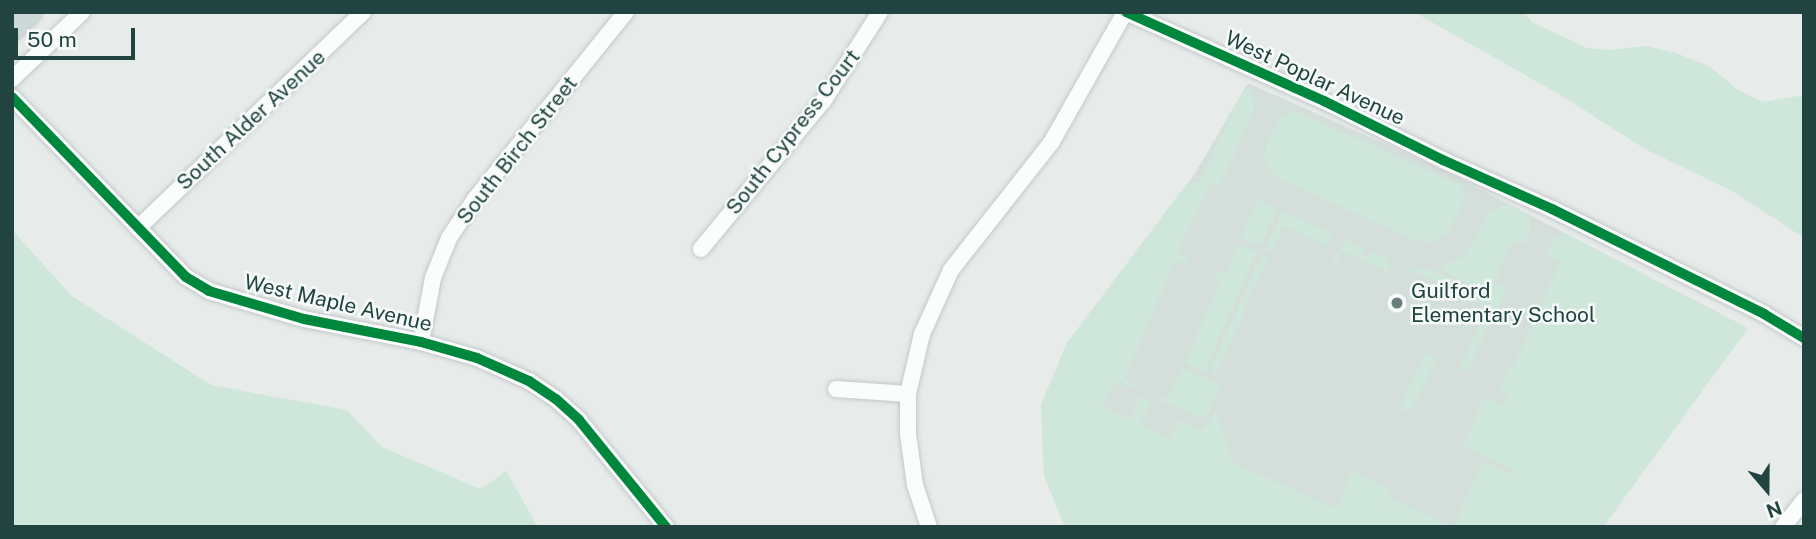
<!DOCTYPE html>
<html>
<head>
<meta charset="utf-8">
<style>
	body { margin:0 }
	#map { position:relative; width:1816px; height:539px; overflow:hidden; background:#e7eceb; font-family:"Public Sans",sans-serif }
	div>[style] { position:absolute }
	.built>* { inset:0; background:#d4dfdc }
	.green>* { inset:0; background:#cfe7da }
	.roads { filter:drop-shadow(0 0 2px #c4c9c8) drop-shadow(0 0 2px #c4c9c8) }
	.minor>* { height:16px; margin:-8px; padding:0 8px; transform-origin:8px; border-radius:8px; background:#fbfcfc }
	.primary>* { height:24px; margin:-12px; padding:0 12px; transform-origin:12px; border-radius:12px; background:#ced8d7 }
	.cycleway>* { height:10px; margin:-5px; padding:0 5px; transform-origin:5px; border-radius:5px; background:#00873e }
	.dots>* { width:19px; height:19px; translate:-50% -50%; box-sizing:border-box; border:4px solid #f6fbf9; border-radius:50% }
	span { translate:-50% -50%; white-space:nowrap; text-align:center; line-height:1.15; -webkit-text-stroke:5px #f6fbf9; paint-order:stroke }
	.street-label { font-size:21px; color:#214440 }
	.poi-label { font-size:21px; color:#214440 }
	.left { translate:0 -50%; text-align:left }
	.frame { position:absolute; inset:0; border:14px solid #214440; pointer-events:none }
	.north { position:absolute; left:1732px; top:455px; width:70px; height:70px; -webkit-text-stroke:5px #f6fbf9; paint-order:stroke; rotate:160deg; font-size:19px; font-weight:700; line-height:28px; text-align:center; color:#214440 }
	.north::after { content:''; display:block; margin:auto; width:24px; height:32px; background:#214440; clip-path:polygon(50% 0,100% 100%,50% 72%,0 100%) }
	.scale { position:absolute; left:14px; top:28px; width:121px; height:32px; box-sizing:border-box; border:4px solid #214440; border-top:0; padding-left:9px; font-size:21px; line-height:24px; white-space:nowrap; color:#214440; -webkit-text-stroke:5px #f6fbf9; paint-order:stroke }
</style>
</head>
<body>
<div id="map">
	<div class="built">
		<div style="clip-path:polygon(1248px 83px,1443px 170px,1748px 328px,1603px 527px,1065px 527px,1044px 475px,1041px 405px,1067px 343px,1194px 175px)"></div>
	</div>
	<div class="green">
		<div style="clip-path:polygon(1414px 12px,1524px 12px,1532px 22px,1587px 48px,1610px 50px,1646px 46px,1676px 53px,1711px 67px,1736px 89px,1763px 102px,1804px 95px,1804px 238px,1732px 191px,1645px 149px,1562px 96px)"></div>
		<div style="clip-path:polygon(1245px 87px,1253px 95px,1254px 111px,1220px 185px,1212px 182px,1177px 252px,1190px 261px,1187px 264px,1175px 261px,1124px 379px,1154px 394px,1153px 396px,1117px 380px,1103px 407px,1131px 420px,1140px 396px,1151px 401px,1140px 424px,1170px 439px,1179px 420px,1201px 430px,1210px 421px,1216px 409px,1233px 463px,1336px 508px,1352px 472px,1390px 488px,1385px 507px,1390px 497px,1454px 527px,1065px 527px,1044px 475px,1041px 405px,1067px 343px,1187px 183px,1199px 183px)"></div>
		<div style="clip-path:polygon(1292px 110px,1461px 185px,1464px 200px,1448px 233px,1436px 242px,1417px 241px,1275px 177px,1265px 162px,1266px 146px,1279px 120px)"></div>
		<div style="clip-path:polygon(1246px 195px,1277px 209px,1260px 247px,1241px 238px,1257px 203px)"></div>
		<div style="clip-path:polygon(1502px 205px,1511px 205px,1529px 217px,1530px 229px,1525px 243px,1512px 241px,1495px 282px,1505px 287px,1505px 292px,1469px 367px,1464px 372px,1459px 371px,1488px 307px,1473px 299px,1466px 282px,1439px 269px,1462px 257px,1472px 246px,1489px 213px)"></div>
		<div style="clip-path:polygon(1282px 211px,1332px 233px,1328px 249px,1327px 246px,1284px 226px,1271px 251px,1265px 249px)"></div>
		<div style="clip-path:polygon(12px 230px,72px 296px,211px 385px,347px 410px,382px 447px,481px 489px,506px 471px,538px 527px,12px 527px)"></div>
		<div style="clip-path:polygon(1565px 234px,1748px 328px,1603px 527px,1454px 526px,1482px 461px,1512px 475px,1514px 471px,1463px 445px,1483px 401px,1490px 397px,1504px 406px,1509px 397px,1498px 391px,1509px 367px,1513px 368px,1560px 262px,1545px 254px,1554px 239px)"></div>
		<div style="clip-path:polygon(1346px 240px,1365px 248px,1362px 254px,1365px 256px,1369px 258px,1372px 251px,1389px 259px,1391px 266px,1387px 272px,1342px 251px,1334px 267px,1331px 266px)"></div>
		<div style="clip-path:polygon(1238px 244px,1257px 252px,1204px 372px,1185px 363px,1220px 282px,1211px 272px,1225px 274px)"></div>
		<div style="clip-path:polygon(1262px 255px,1268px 257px,1216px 375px,1209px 372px)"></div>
		<div style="clip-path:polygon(1406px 267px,1430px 270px,1460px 282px,1467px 290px,1470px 303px,1466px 302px,1468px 297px)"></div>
		<div style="clip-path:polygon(1425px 353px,1437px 359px,1410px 412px,1400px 408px)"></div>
		<div style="clip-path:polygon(1182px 367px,1220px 385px,1208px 414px,1203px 418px,1157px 399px,1159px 396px,1166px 400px)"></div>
	</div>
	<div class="roads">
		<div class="minor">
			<div style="left:1126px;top:12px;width:217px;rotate:24.2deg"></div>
			<div style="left:1324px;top:101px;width:133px;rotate:26.4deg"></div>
			<div style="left:1443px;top:160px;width:120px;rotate:24.2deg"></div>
			<div style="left:1552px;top:209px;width:237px;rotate:26.3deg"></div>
			<div style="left:1764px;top:314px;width:47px;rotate:31deg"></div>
			<div style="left:12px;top:79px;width:97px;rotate:-43.7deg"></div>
			<div style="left:12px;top:97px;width:250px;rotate:46deg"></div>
			<div style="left:186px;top:277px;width:27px;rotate:31deg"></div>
			<div style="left:209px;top:291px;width:99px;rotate:16.4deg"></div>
			<div style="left:304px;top:319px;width:119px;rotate:11.1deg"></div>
			<div style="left:421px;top:342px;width:58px;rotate:15.9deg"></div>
			<div style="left:477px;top:358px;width:57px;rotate:23.9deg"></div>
			<div style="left:529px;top:381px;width:32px;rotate:34deg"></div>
			<div style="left:556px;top:399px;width:31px;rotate:42deg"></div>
			<div style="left:579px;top:420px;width:138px;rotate:50.9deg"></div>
			<div style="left:138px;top:228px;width:312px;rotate:-43.8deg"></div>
			<div style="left:701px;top:249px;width:193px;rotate:-50.5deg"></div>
			<div style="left:824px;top:100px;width:104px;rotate:-57.5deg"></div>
			<div style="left:421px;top:342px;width:65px;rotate:-79.4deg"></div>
			<div style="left:433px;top:278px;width:43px;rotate:-68.2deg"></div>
			<div style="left:449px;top:238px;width:47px;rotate:-56.3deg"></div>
			<div style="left:475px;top:199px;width:240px;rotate:-51.1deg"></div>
			<div style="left:836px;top:389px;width:72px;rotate:4deg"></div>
			<div style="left:929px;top:527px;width:44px;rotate:-108.4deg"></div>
			<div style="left:915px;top:485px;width:51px;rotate:-97.8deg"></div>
			<div style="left:908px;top:434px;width:40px;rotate:-90deg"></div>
			<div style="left:908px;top:394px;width:62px;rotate:-76.9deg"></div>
			<div style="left:922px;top:334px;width:70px;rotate:-65.6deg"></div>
			<div style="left:951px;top:270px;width:162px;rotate:-51.8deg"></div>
			<div style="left:1051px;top:143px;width:150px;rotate:-60.5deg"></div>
			<div style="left:1783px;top:527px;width:34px;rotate:-52deg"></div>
		</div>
		<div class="primary">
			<div style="left:12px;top:28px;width:23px;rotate:-43deg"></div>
		</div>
	</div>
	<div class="cycleway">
		<div style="left:1126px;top:12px;width:217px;rotate:24.2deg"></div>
		<div style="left:1324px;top:101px;width:133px;rotate:26.4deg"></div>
		<div style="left:1443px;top:160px;width:120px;rotate:24.2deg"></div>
		<div style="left:1552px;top:209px;width:237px;rotate:26.3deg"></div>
		<div style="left:1764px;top:314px;width:47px;rotate:31deg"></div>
		<div style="left:12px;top:97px;width:250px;rotate:46deg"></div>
		<div style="left:186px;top:277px;width:27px;rotate:31deg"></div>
		<div style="left:209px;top:291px;width:99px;rotate:16.4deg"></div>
		<div style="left:304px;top:319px;width:119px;rotate:11.1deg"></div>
		<div style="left:421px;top:342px;width:58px;rotate:15.9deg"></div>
		<div style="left:477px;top:358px;width:57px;rotate:23.9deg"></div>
		<div style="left:529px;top:381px;width:32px;rotate:34deg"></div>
		<div style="left:556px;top:399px;width:31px;rotate:42deg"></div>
		<div style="left:579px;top:420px;width:138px;rotate:50.9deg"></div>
	</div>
	<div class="dots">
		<div style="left:1397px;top:303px;background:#667f7c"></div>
	</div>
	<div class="street-label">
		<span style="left:1315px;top:78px;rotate:25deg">West Poplar Avenue</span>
		<span style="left:251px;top:120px;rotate:-43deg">South Alder Avenue</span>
		<span style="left:793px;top:132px;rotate:-52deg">South Cypress Court</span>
		<span style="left:517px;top:150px;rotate:-52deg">South Birch Street</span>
		<span style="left:338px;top:303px;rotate:13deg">West Maple Avenue</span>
	</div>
	<div class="poi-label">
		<span class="left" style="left:1411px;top:303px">Guilford<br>Elementary School</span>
	</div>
	<div class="frame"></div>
	<div class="north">N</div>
	<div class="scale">50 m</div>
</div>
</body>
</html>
